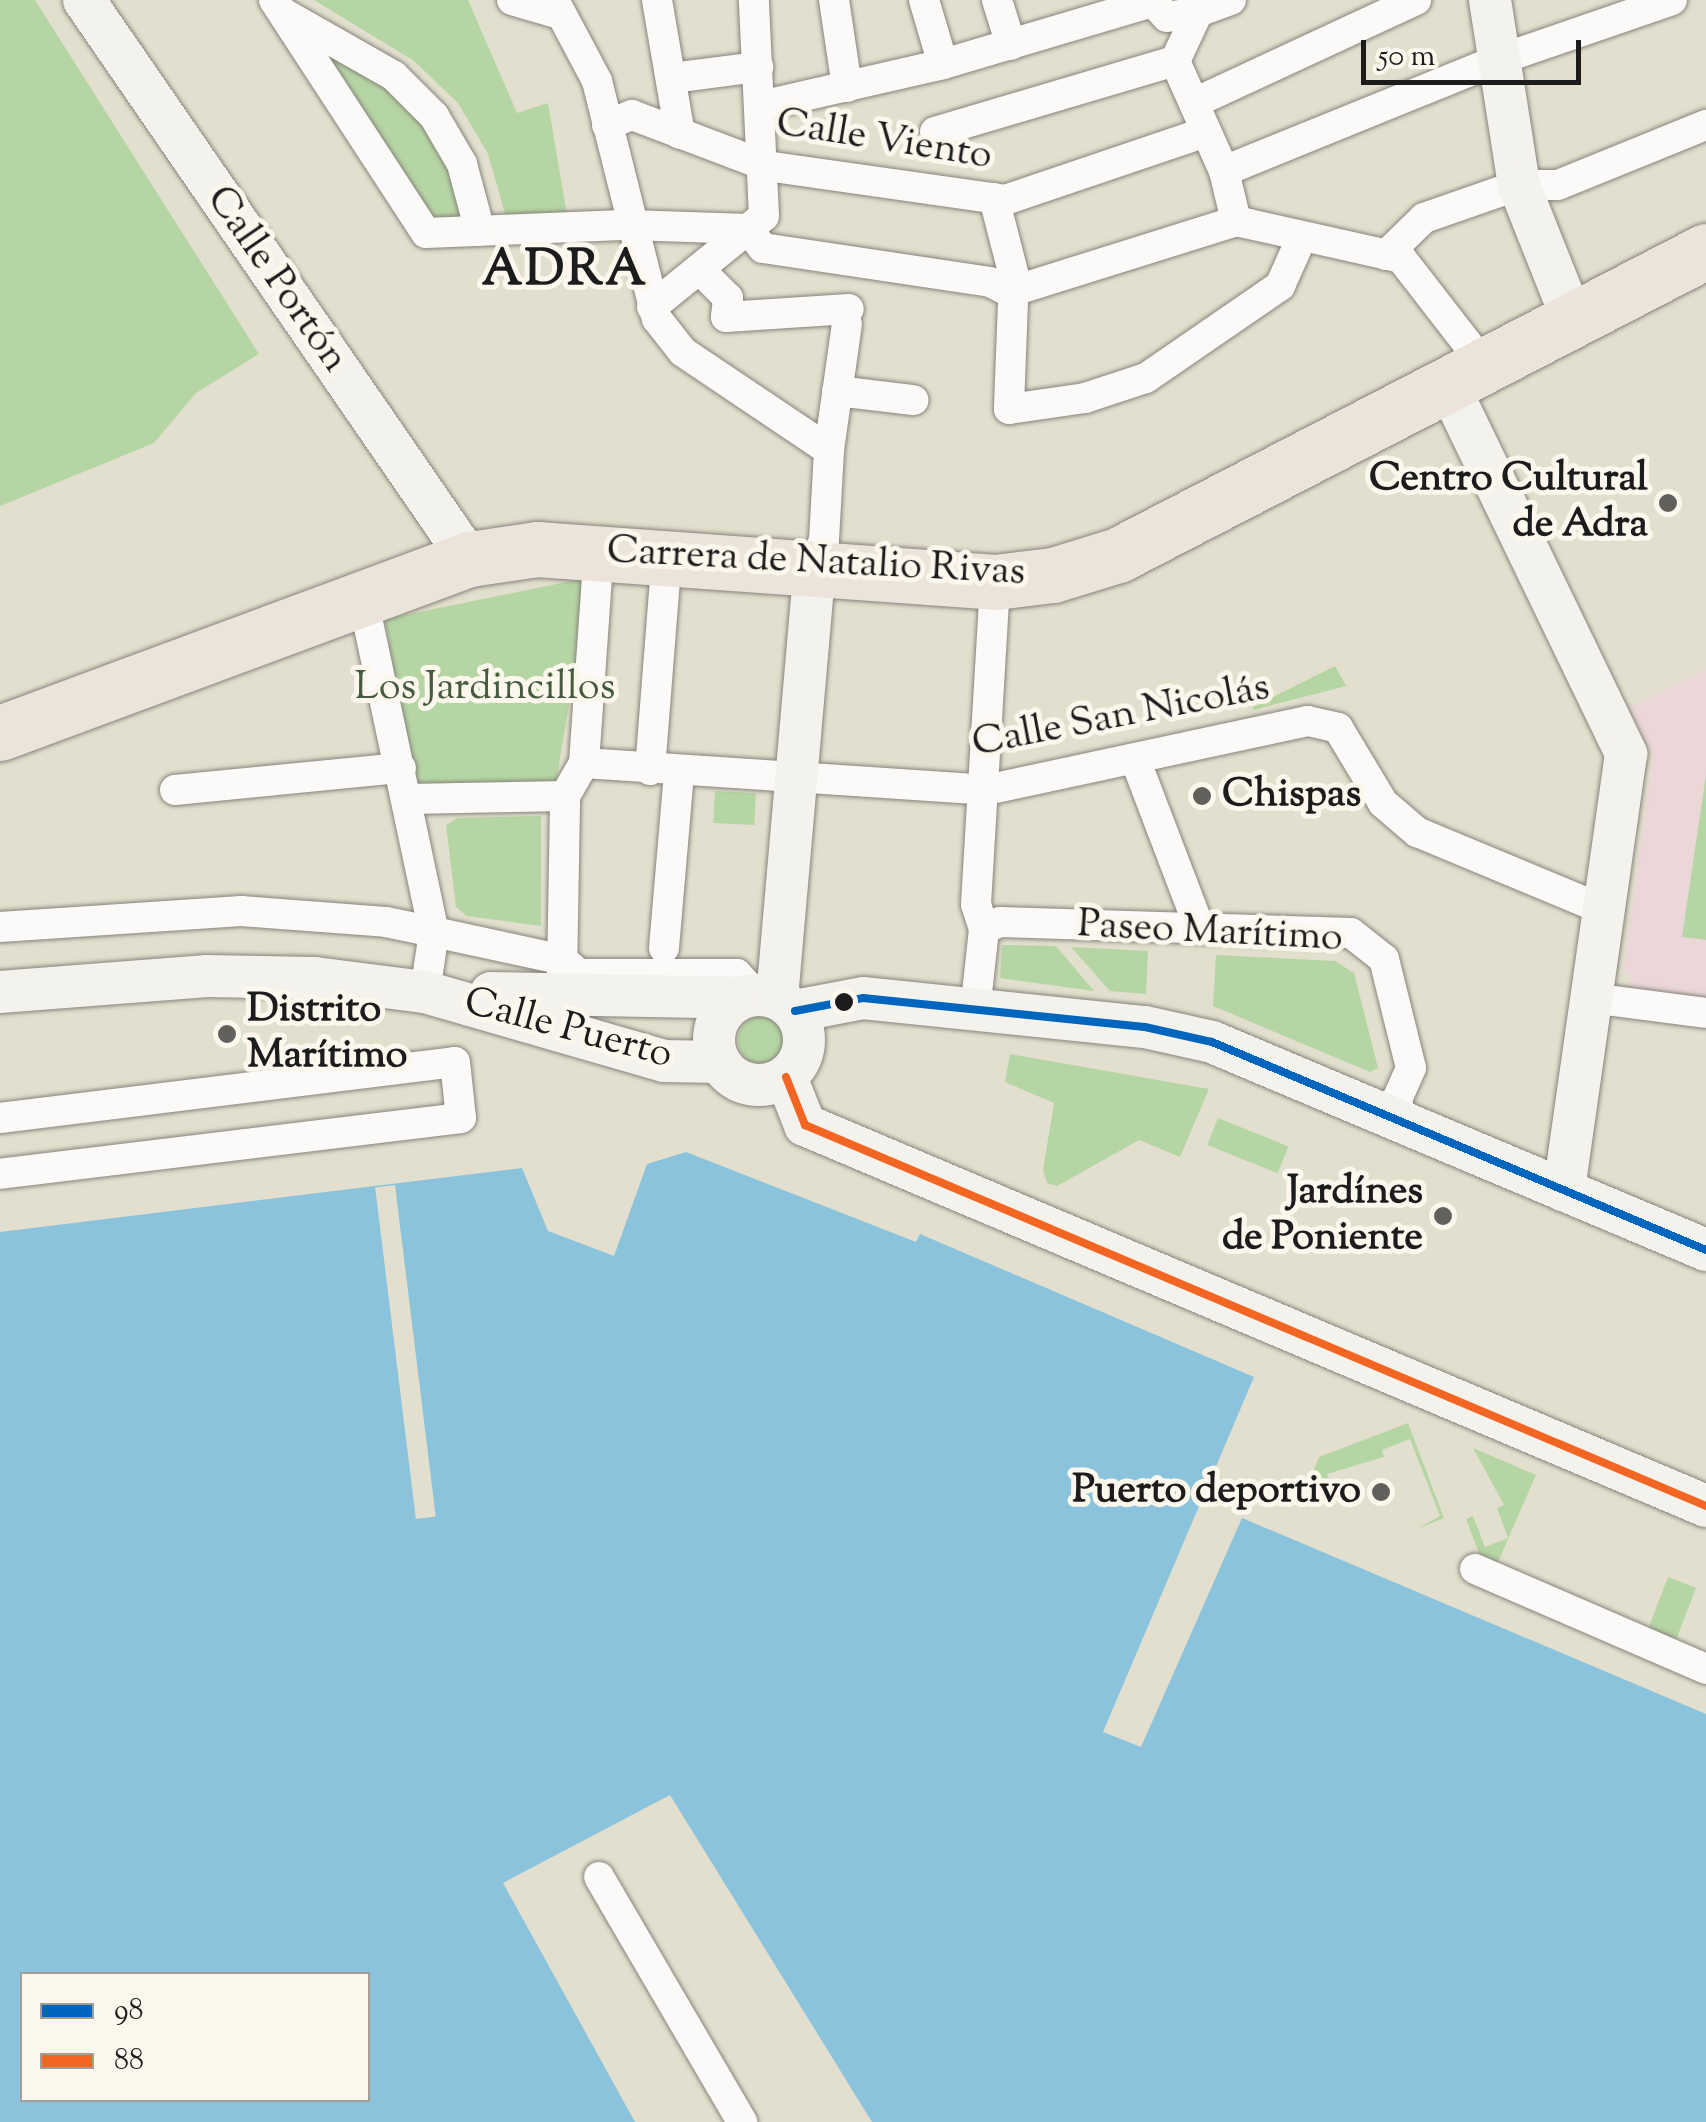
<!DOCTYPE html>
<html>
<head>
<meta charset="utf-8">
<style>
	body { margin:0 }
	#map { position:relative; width:1706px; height:2122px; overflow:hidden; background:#e3dfce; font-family:"Sorts Mill Goudy",serif }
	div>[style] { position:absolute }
	.built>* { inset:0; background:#ebd6d8 }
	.green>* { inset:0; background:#b6d5a4; transform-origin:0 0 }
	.round { border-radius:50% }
	.water>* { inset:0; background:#8ac3db }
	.pier>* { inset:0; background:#e3dfce; transform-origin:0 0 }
	.roads { filter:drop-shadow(0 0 2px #86847b) drop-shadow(0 0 2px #86847b) }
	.street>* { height:30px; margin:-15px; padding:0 15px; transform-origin:15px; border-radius:15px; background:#fbfaf8 }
	.secondary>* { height:42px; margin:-21px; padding:0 21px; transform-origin:21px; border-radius:21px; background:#f4f2ed }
	.secondary>.ring { margin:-21px; padding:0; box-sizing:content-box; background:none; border:42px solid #f4f2ed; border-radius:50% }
	.highway>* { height:55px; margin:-27.5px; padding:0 27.5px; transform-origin:27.5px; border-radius:27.5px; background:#ece4db }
	.bus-1>* { height:8px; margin:-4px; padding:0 4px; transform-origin:4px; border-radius:4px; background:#0065bd }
	.bus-2>* { height:8px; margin:-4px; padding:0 4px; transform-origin:4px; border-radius:4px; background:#f26522 }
	.dots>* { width:28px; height:28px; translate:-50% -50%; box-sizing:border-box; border:5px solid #fbf7ec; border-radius:50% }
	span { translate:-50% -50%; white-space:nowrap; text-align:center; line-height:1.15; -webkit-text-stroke:10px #fbf7ec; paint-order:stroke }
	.street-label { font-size:40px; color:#1c1c1c }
	.poi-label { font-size:40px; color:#1c1c1c; font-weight:700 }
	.right { translate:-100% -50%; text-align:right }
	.left { translate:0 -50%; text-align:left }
	.park-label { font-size:40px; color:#455a3f }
	.district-label { font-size:50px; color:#1c1c1c; font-weight:700; letter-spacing:2.5px }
	.legend { position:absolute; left:20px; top:1972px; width:350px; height:130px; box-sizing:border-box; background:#fbf7ec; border:2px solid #a29f99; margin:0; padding:12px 18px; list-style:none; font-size:30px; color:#1c1c1c }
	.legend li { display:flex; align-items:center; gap:20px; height:50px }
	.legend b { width:50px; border:2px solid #a29f99 }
	.scale { position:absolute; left:1361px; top:40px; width:220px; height:45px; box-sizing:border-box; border:5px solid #1c1c1c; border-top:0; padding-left:12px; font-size:30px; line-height:35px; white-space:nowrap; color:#1c1c1c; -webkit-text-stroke:8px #fbf7ec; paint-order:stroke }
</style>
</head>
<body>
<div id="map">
	<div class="built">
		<div style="clip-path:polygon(1706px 669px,1706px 1004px,1629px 992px,1631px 974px,1623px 973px,1653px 756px,1630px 708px)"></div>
	</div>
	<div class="green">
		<div style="clip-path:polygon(0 0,35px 0,259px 354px,196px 393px,154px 443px,0 506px)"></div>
		<div style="clip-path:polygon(314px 0,468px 0,517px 113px,548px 103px,567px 215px,506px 217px,488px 154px,458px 103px,414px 61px)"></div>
		<div style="clip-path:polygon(307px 37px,385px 80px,423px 124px,452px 169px,465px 218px,431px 217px)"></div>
		<div style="clip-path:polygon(591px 577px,555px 787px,414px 789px,385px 619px)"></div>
		<div style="clip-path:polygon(1335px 666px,1346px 686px,1253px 710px,1253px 707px)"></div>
		<div style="clip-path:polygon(1706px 775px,1706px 940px,1682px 937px)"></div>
		<div style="left:715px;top:791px;width:41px;height:32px;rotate:3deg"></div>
		<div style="clip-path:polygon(541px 816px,541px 926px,467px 916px,456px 907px,446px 825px,458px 818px)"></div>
		<div style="clip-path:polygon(1002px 945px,1056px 946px,1094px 991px,1000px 978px)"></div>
		<div style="clip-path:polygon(1071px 947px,1148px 951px,1146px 994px,1110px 991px)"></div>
		<div style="clip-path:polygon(1216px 955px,1335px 961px,1354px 973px,1378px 1068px,1370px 1072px,1213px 1006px)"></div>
		<div class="round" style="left:738px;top:1015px;width:50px;height:50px"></div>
		<div style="clip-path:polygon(1010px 1054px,1209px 1089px,1180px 1157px,1139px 1140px,1057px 1186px,1047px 1183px,1043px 1170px,1054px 1103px,1005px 1082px)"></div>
		<div style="left:1218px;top:1118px;width:76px;height:29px;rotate:22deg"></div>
		<div style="clip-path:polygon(1408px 1423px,1444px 1518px,1417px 1529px,1440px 1516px,1410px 1439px,1382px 1450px,1384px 1457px,1327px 1474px,1336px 1497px,1306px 1489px,1319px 1457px)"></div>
		<div style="clip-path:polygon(1473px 1448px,1536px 1475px,1495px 1569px,1483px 1564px,1466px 1519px,1473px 1516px,1485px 1547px,1508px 1538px,1497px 1508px,1504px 1505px)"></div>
		<div style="left:1668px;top:1577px;width:30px;height:59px;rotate:21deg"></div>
	</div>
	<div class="water">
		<div style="clip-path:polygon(evenodd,686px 1152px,916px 1242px,920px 1234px,1254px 1377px,1103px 1732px,1141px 1747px,1242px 1518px,1706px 1714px,1706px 2122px,872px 2122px,670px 1795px,503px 1883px,635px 2122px,0 2122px,0 1232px,522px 1168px,548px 1231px,614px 1256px,647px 1164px,686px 1152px,22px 1974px,368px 1974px,368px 2100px,22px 2100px,22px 1974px)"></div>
	</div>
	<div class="pier">
		<div style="left:395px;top:1185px;width:334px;height:20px;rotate:83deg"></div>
	</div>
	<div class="roads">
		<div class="street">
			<div style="left:274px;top:0;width:278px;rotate:56.9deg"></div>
			<div style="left:426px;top:233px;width:203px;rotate:-2.3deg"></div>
			<div style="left:629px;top:225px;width:119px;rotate:1.9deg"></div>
			<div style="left:748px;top:229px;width:24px;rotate:52deg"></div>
			<div style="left:763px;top:248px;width:230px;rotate:8.5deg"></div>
			<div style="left:990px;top:282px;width:22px;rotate:27deg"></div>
			<div style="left:1010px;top:292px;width:237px;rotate:-17.4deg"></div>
			<div style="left:1236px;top:221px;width:169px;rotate:12.6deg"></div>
			<div style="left:1401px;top:258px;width:135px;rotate:52.2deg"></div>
			<div style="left:512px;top:0;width:50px;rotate:16.3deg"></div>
			<div style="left:554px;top:0;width:92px;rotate:62deg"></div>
			<div style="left:597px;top:81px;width:245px;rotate:75.9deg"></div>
			<div style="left:657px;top:319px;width:42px;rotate:51.8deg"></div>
			<div style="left:683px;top:352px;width:176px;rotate:33.9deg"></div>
			<div style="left:657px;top:0;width:136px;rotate:80.3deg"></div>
			<div style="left:834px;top:0;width:88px;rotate:81.5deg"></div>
			<div style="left:924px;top:0;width:67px;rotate:73.5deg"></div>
			<div style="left:997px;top:0;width:47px;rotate:72.7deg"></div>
			<div style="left:1151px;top:0;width:23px;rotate:47deg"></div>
			<div style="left:1167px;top:17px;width:31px;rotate:-9deg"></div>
			<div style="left:1198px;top:12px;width:54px;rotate:115.1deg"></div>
			<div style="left:1175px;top:61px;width:120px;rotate:66deg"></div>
			<div style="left:1224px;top:171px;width:51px;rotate:76.5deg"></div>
			<div style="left:1194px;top:0;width:13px;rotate:72deg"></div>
			<div style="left:1198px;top:12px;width:35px;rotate:-20deg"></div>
			<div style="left:285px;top:14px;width:125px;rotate:29.6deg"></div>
			<div style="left:394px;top:76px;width:57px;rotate:45deg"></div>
			<div style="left:434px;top:116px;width:56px;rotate:59.7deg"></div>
			<div style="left:462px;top:164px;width:69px;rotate:75deg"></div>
			<div style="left:672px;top:78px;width:87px;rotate:-7.3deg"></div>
			<div style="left:1194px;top:103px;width:245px;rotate:-24.9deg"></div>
			<div style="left:760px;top:106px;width:188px;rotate:-12.9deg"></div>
			<div style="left:943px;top:64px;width:218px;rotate:-16.5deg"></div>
			<div style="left:607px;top:125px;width:27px;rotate:-22deg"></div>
			<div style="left:632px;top:115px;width:143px;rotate:20.8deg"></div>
			<div style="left:766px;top:166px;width:241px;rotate:8.1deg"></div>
			<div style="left:1005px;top:200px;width:212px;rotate:-18.7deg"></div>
			<div style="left:935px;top:132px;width:250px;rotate:-16.5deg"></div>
			<div style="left:1224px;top:171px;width:296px;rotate:-22.1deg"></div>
			<div style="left:1498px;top:60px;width:184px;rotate:-19deg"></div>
			<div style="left:994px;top:198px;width:81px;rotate:75.6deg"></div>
			<div style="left:1014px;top:276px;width:133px;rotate:92.2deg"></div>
			<div style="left:1009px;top:409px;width:77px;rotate:-8.2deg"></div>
			<div style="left:1085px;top:398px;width:64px;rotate:-18.2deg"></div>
			<div style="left:1146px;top:378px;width:163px;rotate:-34.5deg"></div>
			<div style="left:1280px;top:286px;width:51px;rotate:-65.9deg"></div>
			<div style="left:1386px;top:255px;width:53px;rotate:-44.2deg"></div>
			<div style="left:1424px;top:218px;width:101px;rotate:-19.2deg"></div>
			<div style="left:1519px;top:185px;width:39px"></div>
			<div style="left:1558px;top:185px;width:160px;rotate:-22.1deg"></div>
			<div style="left:699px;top:269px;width:41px;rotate:45deg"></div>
			<div style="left:728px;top:298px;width:19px;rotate:96deg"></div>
			<div style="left:726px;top:317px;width:123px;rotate:-3.7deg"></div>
			<div style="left:652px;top:307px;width:144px;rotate:-39.1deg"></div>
			<div style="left:764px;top:216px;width:216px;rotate:-92.7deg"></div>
			<div style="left:837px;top:391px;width:77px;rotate:6.8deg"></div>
			<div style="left:815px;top:567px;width:28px;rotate:-72deg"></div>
			<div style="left:824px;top:540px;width:90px;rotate:-86.8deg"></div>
			<div style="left:829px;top:450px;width:127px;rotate:-81.9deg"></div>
			<div style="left:363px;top:599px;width:340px;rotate:78deg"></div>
			<div style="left:434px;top:932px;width:132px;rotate:12.2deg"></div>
			<div style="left:563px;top:960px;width:21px;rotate:41deg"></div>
			<div style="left:579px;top:974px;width:158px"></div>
			<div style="left:737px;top:974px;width:27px;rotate:48deg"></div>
			<div style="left:1135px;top:759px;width:182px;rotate:69.1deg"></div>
			<div style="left:584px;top:763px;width:403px;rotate:3.8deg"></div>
			<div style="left:986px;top:790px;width:329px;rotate:-12.1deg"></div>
			<div style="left:1308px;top:721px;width:31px;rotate:13deg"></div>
			<div style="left:1338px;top:728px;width:87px;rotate:59deg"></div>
			<div style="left:1383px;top:803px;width:45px;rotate:40.5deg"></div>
			<div style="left:1417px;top:832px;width:203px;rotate:22.6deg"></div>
			<div style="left:650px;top:770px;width:217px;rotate:-85.5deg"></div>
			<div style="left:175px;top:790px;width:227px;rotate:-5.6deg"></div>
			<div style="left:407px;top:799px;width:158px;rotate:-1.1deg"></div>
			<div style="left:0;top:927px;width:242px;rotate:-3.8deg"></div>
			<div style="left:241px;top:911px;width:145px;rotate:4.3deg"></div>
			<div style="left:386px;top:922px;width:49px;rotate:11.8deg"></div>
			<div style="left:434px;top:932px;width:61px;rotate:98.5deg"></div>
			<div style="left:984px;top:929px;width:17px;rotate:-24deg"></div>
			<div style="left:1000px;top:922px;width:351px;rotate:1.8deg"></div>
			<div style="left:1351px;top:933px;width:42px;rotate:38.2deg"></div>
			<div style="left:1384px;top:959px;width:112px;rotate:76.1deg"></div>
			<div style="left:1411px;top:1068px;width:34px;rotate:114deg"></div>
			<div style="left:1397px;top:1099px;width:22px;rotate:80deg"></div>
			<div style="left:664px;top:948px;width:177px;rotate:-85.1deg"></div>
			<div style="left:562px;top:976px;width:180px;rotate:-89deg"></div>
			<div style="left:565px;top:796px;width:38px;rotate:-60deg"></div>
			<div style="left:584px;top:763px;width:214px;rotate:-86deg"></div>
			<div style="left:1591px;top:998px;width:116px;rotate:7.4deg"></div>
			<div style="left:975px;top:1011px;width:82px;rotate:-83.7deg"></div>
			<div style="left:984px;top:929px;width:26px;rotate:-108deg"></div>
			<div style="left:976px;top:904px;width:323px;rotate:-86.6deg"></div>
			<div style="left:0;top:1118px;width:458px;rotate:-7deg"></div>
			<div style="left:455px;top:1062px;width:56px;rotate:83.9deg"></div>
			<div style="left:461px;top:1118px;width:464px;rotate:173.1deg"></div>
			<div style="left:1475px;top:1569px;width:252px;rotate:23.4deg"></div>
			<div style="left:599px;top:1877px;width:284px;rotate:59.7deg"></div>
		</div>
		<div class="secondary">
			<div style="left:84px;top:0;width:679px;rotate:55.44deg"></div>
			<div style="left:1490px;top:0;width:187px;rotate:81.1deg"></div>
			<div style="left:1519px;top:185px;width:143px;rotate:68.3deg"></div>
			<div style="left:1448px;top:385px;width:410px;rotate:64.2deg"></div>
			<div style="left:1626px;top:754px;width:441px;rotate:98.1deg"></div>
			<div style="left:0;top:992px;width:208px;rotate:-4.4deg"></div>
			<div style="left:207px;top:976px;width:108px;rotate:1.1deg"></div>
			<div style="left:315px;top:978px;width:111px;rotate:7.3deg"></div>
			<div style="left:425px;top:992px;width:249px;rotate:16.1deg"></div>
			<div style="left:664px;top:1061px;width:55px;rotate:1deg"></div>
			<div style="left:491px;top:993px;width:250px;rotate:1.1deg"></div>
			<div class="ring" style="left:714px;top:995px;width:48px;height:48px"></div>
			<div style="left:777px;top:998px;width:433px;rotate:-85deg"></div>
			<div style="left:795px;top:1011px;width:69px;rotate:-10.8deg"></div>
			<div style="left:863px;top:998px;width:283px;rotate:5.9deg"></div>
			<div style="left:1145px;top:1027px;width:69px;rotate:12.6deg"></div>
			<div style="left:1212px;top:1042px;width:536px;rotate:22.83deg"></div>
			<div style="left:786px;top:1077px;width:52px;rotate:68.4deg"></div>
			<div style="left:805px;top:1125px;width:978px;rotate:22.92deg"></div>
		</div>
		<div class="highway">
			<div style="left:0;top:733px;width:500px;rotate:-20.35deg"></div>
			<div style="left:469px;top:559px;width:69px;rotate:-8.4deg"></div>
			<div style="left:537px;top:549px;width:459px;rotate:4.1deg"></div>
			<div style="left:995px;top:582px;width:58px;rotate:-6.9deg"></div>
			<div style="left:1053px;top:575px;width:68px;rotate:-17.1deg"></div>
			<div style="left:1118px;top:555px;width:662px;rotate:-27.34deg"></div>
		</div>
	</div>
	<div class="bus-1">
		<div style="left:795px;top:1011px;width:69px;rotate:-10.8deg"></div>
		<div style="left:863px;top:998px;width:283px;rotate:5.9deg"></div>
		<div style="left:1145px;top:1027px;width:69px;rotate:12.6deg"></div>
		<div style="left:1212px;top:1042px;width:536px;rotate:22.83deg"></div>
	</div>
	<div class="bus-2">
		<div style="left:786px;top:1077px;width:52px;rotate:68.4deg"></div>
		<div style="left:805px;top:1125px;width:978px;rotate:22.92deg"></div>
	</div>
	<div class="dots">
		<div style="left:1668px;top:503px;background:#62605a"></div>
		<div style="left:1202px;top:796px;background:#62605a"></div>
		<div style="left:844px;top:1002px;background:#1c1c1c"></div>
		<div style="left:227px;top:1034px;background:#62605a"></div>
		<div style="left:1443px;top:1216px;background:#62605a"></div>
		<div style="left:1381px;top:1492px;background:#62605a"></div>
	</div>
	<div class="street-label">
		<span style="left:884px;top:141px;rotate:9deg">Calle Viento</span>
		<span style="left:276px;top:280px;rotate:55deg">Calle Portón</span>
		<span style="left:816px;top:563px;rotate:3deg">Carrera de Natalio Rivas</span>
		<span style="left:1121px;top:717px;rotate:-11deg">Calle San Nicolás</span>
		<span style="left:1210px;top:933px;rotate:3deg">Paseo Marítimo</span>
		<span style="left:568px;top:1030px;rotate:15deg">Calle Puerto</span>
	</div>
	<div class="poi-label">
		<span class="right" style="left:1648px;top:503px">Centro Cultural<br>de Adra</span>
		<span class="left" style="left:1222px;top:796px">Chispas</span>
		<span class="left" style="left:247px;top:1034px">Distrito<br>Marítimo</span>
		<span class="right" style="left:1423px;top:1216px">Jardínes<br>de Poniente</span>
		<span class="right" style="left:1361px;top:1492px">Puerto deportivo</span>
	</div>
	<div class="park-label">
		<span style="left:485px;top:689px">Los Jardincillos</span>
	</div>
	<div class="district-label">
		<span style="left:565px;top:273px">ADRA</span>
	</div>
	<ul class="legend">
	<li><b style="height:12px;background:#0065bd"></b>98</li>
	<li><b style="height:12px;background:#f26522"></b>88</li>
	</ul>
	<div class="scale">50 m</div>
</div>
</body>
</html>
